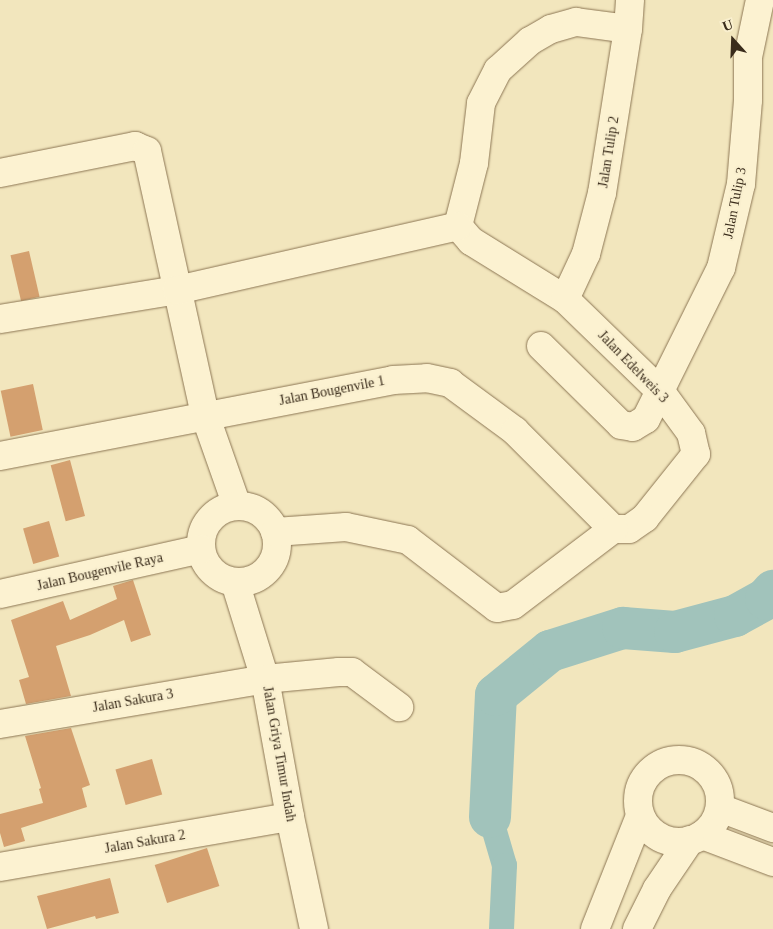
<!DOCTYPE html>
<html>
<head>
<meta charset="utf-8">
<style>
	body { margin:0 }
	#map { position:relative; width:773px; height:929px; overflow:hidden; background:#f2e6bd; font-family:Georgia,serif }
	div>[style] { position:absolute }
	.canal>* { height:25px; margin:-12.5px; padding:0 12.5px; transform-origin:12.5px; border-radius:12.5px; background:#a1c3bb }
	.river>* { height:42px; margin:-21px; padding:0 21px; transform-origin:21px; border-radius:21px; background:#a1c3bb }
	.building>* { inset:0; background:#d4a06f; transform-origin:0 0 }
	.roads { filter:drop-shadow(0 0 1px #8c7654) drop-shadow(0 0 1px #8c7654) }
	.minor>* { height:28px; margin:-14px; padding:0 14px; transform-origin:14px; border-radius:14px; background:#fcf2d1 }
	.minor>.ring { margin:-14px; padding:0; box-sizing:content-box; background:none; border:28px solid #fcf2d1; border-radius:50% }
	.secondary>* { height:28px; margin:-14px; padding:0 14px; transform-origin:14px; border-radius:14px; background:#fcf2d1 }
	.secondary>.ring { margin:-14px; padding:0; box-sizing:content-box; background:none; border:28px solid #fcf2d1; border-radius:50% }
	span { translate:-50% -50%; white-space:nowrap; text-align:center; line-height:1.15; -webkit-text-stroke:4px #f9efce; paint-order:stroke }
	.street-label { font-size:14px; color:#3a2c1b }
	.north { position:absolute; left:708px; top:15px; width:50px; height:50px; -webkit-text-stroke:4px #f9efce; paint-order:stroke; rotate:340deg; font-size:14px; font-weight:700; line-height:20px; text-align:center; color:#3a2c1b }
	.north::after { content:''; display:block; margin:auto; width:18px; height:22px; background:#3a2c1b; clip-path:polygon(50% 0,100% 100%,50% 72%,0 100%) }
</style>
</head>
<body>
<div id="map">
	<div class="canal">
		<div style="left:490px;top:817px;width:50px;rotate:73.7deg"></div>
		<div style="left:504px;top:865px;width:64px;rotate:92.7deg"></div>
	</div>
	<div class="river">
		<div style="left:490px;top:817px;width:122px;rotate:-87.2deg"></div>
		<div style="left:496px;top:695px;width:70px;rotate:-39.2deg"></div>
		<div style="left:550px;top:651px;width:77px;rotate:-17.5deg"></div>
		<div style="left:623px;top:628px;width:52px;rotate:4.4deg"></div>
		<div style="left:675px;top:632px;width:62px;rotate:-14.9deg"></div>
		<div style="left:735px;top:616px;width:35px;rotate:-29deg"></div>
		<div style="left:766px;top:599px;width:11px;rotate:-49deg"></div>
	</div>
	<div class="building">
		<div style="left:29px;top:251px;width:47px;height:19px;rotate:77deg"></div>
		<div style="left:33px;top:384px;width:47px;height:33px;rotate:78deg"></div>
		<div style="left:70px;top:460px;width:58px;height:20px;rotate:75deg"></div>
		<div style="left:49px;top:521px;width:37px;height:27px;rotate:74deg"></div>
		<div style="clip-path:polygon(133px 580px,151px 635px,131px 642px,124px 620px,90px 635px,56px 646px,71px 696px,26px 704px,19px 680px,29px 677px,11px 620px,63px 601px,70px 620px,117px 599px,113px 586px)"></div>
		<div style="clip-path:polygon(71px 728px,90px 785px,82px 788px,87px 807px,21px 828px,25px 841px,4px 847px,0 833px,0 814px,43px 803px,39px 789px,41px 788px,25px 736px)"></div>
		<div style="left:152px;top:759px;width:37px;height:38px;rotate:74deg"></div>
		<div style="left:207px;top:848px;width:40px;height:55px;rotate:72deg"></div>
		<div style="clip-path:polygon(110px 878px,119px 913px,96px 919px,95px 916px,47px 929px,37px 896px)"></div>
	</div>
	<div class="roads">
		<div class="minor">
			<div style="left:0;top:173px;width:138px;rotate:-11.3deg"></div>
			<div style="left:135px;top:146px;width:13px;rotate:23deg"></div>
			<div style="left:147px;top:151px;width:270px;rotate:77.6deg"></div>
			<div style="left:205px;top:415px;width:96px;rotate:70.6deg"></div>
			<div style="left:458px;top:226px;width:20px;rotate:49deg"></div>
			<div style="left:471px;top:241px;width:110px;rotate:31.7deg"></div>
			<div style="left:565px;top:299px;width:134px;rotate:44.1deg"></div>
			<div style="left:661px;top:392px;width:51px;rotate:53.8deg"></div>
			<div style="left:691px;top:433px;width:22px;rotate:77deg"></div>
			<div style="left:696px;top:454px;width:82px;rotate:128.6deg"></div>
			<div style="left:645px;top:518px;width:19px;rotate:145deg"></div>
			<div style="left:629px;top:529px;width:16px;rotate:180deg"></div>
			<div style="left:458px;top:226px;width:65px;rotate:-75.7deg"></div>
			<div style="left:474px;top:163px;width:60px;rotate:-83.3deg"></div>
			<div style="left:481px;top:103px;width:37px;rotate:-63deg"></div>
			<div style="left:498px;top:70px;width:43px;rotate:-42.2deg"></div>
			<div style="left:530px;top:41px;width:24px;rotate:-30deg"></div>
			<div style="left:551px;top:29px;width:26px;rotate:-16deg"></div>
			<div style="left:576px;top:22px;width:52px;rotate:7.7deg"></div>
			<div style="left:565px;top:299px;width:50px;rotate:-65deg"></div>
			<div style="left:586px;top:254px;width:63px;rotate:-75.3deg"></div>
			<div style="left:602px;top:193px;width:166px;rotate:-81deg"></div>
			<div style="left:628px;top:29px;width:29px;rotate:-86deg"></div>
			<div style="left:0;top:319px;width:179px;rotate:-9.3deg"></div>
			<div style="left:177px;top:290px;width:288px;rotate:-12.8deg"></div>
			<div style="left:541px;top:346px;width:112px;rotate:44.6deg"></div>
			<div style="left:621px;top:425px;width:12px;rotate:9deg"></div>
			<div style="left:633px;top:427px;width:15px;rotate:-32deg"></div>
			<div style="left:646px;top:419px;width:169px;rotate:-63.6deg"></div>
			<div style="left:721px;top:268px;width:86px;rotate:-76.6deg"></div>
			<div style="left:741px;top:184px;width:84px;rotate:-85.2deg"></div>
			<div style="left:748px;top:100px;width:43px;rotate:-90deg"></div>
			<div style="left:748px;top:57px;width:58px;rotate:-78.1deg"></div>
			<div style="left:0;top:456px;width:400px;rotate:-10.9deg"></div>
			<div style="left:393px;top:380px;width:34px;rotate:-3deg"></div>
			<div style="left:427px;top:378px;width:24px;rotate:12deg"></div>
			<div style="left:450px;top:383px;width:81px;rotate:36.4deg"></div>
			<div style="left:515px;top:431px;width:139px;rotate:45deg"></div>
			<div class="ring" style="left:201px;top:506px;width:48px;height:48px"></div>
			<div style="left:275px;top:532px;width:71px;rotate:-4deg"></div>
			<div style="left:346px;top:527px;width:63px;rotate:11.8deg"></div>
			<div style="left:408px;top:540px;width:112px;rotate:37.4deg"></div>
			<div style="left:497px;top:608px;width:16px;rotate:-11deg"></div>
			<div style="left:513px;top:605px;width:126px;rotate:-37.2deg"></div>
			<div style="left:235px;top:582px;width:102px;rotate:72.8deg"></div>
			<div style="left:265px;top:679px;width:140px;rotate:79.7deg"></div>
			<div style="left:290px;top:817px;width:115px;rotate:77.9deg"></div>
			<div style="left:0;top:594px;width:206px;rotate:-12.6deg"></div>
			<div style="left:0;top:724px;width:269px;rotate:-9.6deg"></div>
			<div style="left:265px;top:679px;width:74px;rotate:-5.4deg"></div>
			<div style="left:339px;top:672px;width:13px"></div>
			<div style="left:352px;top:672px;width:59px;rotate:36.7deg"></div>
			<div style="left:0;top:867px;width:294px;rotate:-9.8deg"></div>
		</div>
		<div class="secondary">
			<div class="ring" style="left:638px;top:760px;width:54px;height:54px"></div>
			<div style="left:720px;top:808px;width:57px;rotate:20.7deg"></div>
			<div style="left:702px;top:835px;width:76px;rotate:20.8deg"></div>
			<div style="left:595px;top:929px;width:122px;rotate:-68.3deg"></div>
			<div style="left:637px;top:929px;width:45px;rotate:-63.4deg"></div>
			<div style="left:657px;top:889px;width:59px;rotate:-56deg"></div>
		</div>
	</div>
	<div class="street-label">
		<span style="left:609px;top:152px;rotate:-81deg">Jalan Tulip 2</span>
		<span style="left:735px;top:203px;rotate:-79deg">Jalan Tulip 3</span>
		<span style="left:633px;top:367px;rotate:46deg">Jalan Edelweis 3</span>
		<span style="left:332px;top:391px;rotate:-11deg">Jalan Bougenvile 1</span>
		<span style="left:100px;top:572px;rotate:-13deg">Jalan Bougenvile Raya</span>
		<span style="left:133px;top:701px;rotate:-10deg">Jalan Sakura 3</span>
		<span style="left:279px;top:754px;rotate:80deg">Jalan Griya Timur Indah</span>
		<span style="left:145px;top:842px;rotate:-10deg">Jalan Sakura 2</span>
	</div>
	<div class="north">U</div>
</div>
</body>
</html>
